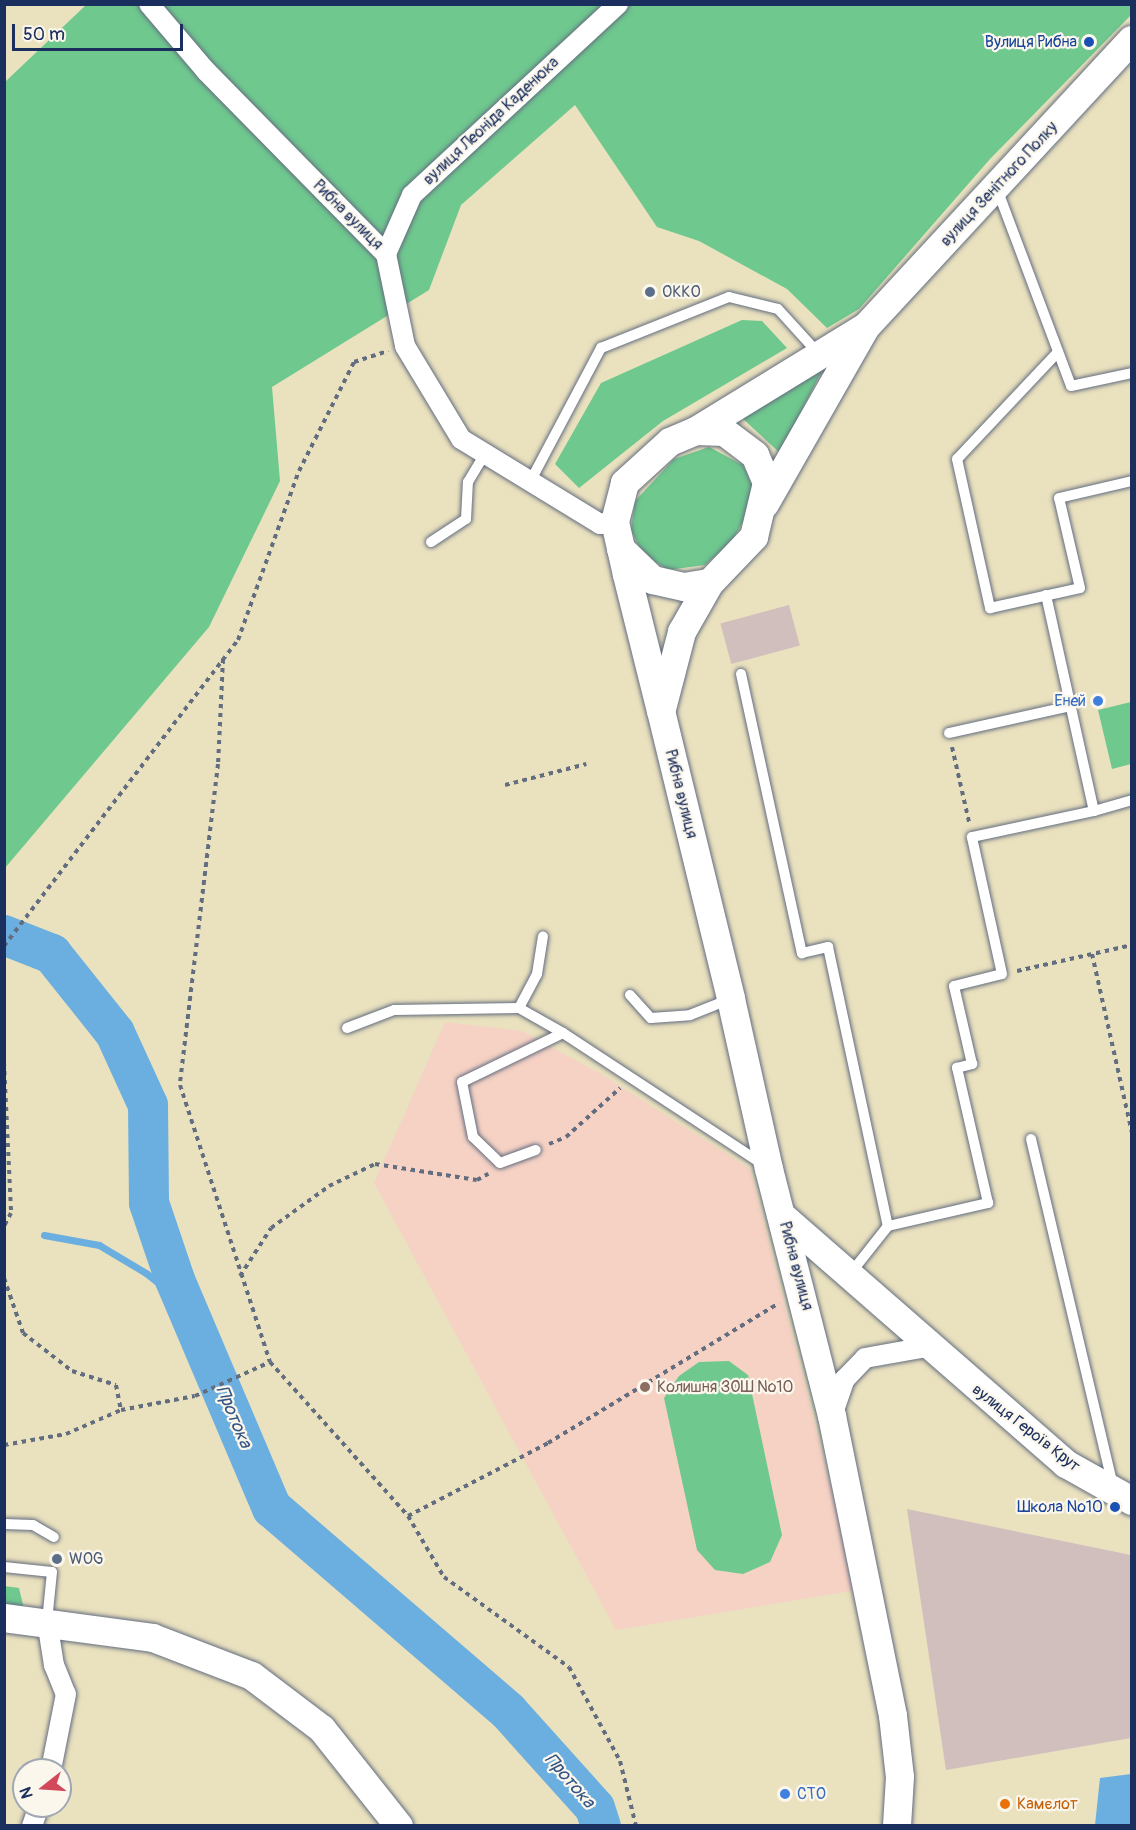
<!DOCTYPE html>
<html>
<head>
<meta charset="utf-8">
<style>
	body { margin:0 }
	#map { position:relative; width:1136px; height:1830px; overflow:hidden; background:#eae1be; font-family:Pangolin,sans-serif }
	div>[style] { position:absolute }
	.built>* { inset:0; background:#f6d2c4 }
	.industrial>* { inset:0; background:#d1bfbe; transform-origin:0 0 }
	.green>* { inset:0; background:#6fc88e }
	.water>* { inset:0; background:#6aafe0 }
	.stream>* { height:7px; margin:-3.5px; padding:0 3.5px; transform-origin:3.5px; border-radius:3.5px; background:#6aafe0 }
	.river>* { height:40px; margin:-20px; padding:0 20px; transform-origin:20px; border-radius:20px; background:#6aafe0 }
	.path>* { height:4px; margin-top:-2px; transform-origin:0; background:repeating-linear-gradient(90deg,#636d80 0 4.5px,transparent 0 9px) }
	.roads { filter:drop-shadow(0 0 2px #636d80) drop-shadow(0 0 2px #636d80) }
	.lane>* { height:10px; margin:-5px; padding:0 5px; transform-origin:5px; border-radius:5px; background:#fff }
	.street>* { height:20px; margin:-10px; padding:0 10px; transform-origin:10px; border-radius:10px; background:#fff }
	.secondary>* { height:28px; margin:-14px; padding:0 14px; transform-origin:14px; border-radius:14px; background:#fff }
	.dots>* { width:16px; height:16px; translate:-50% -50%; box-sizing:border-box; border:3px solid #fbf7ec; border-radius:50% }
	span { translate:-50% -50%; white-space:nowrap; text-align:center; line-height:1.15; -webkit-text-stroke:4.5px #fbf7ec; paint-order:stroke }
	.transit-label { font-size:16px; color:#164399 }
	.right { translate:-100% -50%; text-align:right }
	.street-label { font-size:16px; color:#1b2f5e }
	.service-label { font-size:16px; color:#4e5e75 }
	.left { translate:0 -50%; text-align:left }
	.shop-label { font-size:16px; color:#366cbe }
	.education-label { font-size:16px; color:#785e54 }
	.food-label { font-size:16px; color:#c56008 }
	.water-label { font-size:18px; color:#335585; font-style:italic }
	.frame { position:absolute; inset:0; border:6px solid #1b2f5e; pointer-events:none }
	.north { position:absolute; left:12px; top:1758px; width:60px; height:60px; box-sizing:border-box; background:#fbf7ec; border:2px solid #a1a7b3; border-radius:50%; rotate:253deg; font-size:16px; font-weight:700; line-height:24px; text-align:center; color:#1b2f5e }
	.north::after { content:''; display:block; margin:auto; width:21px; height:27px; background:#d1495b; clip-path:polygon(50% 0,100% 100%,50% 72%,0 100%) }
	.scale { position:absolute; left:12px; top:24px; width:171px; height:27px; box-sizing:border-box; border:3px solid #1b2f5e; border-top:0; padding-left:8px; font-size:18px; line-height:21px; white-space:nowrap; color:#1b2f5e; -webkit-text-stroke:4px #fbf7ec; paint-order:stroke }
</style>
</head>
<body>
<div id="map">
	<div class="built">
		<div style="clip-path:polygon(445px 1022px,522px 1031px,601px 1074px,750px 1169px,857px 1590px,616px 1630px,374px 1183px)"></div>
	</div>
	<div class="industrial">
		<div style="left:789px;top:605px;width:42px;height:71px;rotate:75deg"></div>
		<div style="clip-path:polygon(907px 1509px,1131px 1555px,1131px 1738px,946px 1770px)"></div>
	</div>
	<div class="green">
		<div style="clip-path:polygon(86px 5px,1131px 5px,1131px 15px,990px 159px,859px 309px,827px 328px,787px 289px,699px 241px,657px 227px,575px 105px,461px 205px,429px 290px,272px 387px,280px 481px,209px 627px,5px 868px,5px 82px)"></div>
		<div style="clip-path:polygon(742px 320px,762px 321px,787px 348px,663px 421px,579px 488px,555px 464px,601px 383px)"></div>
		<div style="clip-path:polygon(826px 363px,780px 453px,741px 417px)"></div>
		<div style="clip-path:polygon(709px 447px,743px 465px,753px 487px,751px 508px,732px 541px,705px 565px,668px 570px,642px 553px,631px 530px,635px 501px,674px 459px)"></div>
		<div style="clip-path:polygon(1131px 702px,1131px 764px,1112px 769px,1098px 710px)"></div>
		<div style="clip-path:polygon(729px 1361px,748px 1375px,782px 1535px,770px 1562px,743px 1574px,715px 1570px,697px 1550px,664px 1398px,679px 1376px,699px 1362px)"></div>
		<div style="clip-path:polygon(4px 1586px,19px 1588px,24px 1609px,5px 1606px)"></div>
	</div>
	<div class="water">
		<div style="clip-path:polygon(1131px 1774px,1131px 1825px,1095px 1825px,1100px 1778px)"></div>
	</div>
	<div class="stream">
		<div style="left:44px;top:1235px;width:56px;rotate:10.3deg"></div>
		<div style="left:99px;top:1245px;width:55px;rotate:30.8deg"></div>
		<div style="left:146px;top:1273px;width:53px;rotate:38.8deg"></div>
	</div>
	<div class="river">
		<div style="left:4px;top:935px;width:52px;rotate:21.6deg"></div>
		<div style="left:52px;top:954px;width:101px;rotate:51.4deg"></div>
		<div style="left:115px;top:1033px;width:79px;rotate:65.4deg"></div>
		<div style="left:148px;top:1105px;width:98px;rotate:89.4deg"></div>
		<div style="left:149px;top:1203px;width:81px;rotate:71.3deg"></div>
		<div style="left:175px;top:1280px;width:248px;rotate:67deg"></div>
		<div style="left:272px;top:1508px;width:311px;rotate:40.7deg"></div>
		<div style="left:508px;top:1711px;width:130px;rotate:48.1deg"></div>
		<div style="left:595px;top:1808px;width:19px;rotate:72deg"></div>
	</div>
	<div class="path">
		<div style="left:223px;top:659px;width:105px;rotate:92.7deg"></div>
		<div style="left:218px;top:764px;width:323px;rotate:96.8deg"></div>
		<div style="left:180px;top:1085px;width:291px;rotate:72deg"></div>
		<div style="left:270px;top:1362px;width:207px;rotate:48.1deg"></div>
		<div style="left:408px;top:1516px;width:158px;rotate:-27.5deg"></div>
		<div style="left:548px;top:1443px;width:270px;rotate:-31.2deg"></div>
		<div style="left:952px;top:747px;width:77px;rotate:77.2deg"></div>
		<div style="left:505px;top:785px;width:84px;rotate:-14.5deg"></div>
		<div style="left:4px;top:946px;width:385px;rotate:-52.6deg"></div>
		<div style="left:238px;top:640px;width:180px;rotate:-70.2deg"></div>
		<div style="left:299px;top:471px;width:122px;rotate:-63.2deg"></div>
		<div style="left:354px;top:362px;width:36px;rotate:-18deg"></div>
		<div style="left:1092px;top:954px;width:183px;rotate:77.4deg"></div>
		<div style="left:1017px;top:971px;width:118px;rotate:-12.7deg"></div>
		<div style="left:4px;top:1062px;width:151px;rotate:87.3deg"></div>
		<div style="left:11px;top:1213px;width:15px;rotate:118deg"></div>
		<div style="left:549px;top:1144px;width:18px;rotate:-22deg"></div>
		<div style="left:566px;top:1137px;width:73px;rotate:-42.2deg"></div>
		<div style="left:240px;top:1276px;width:57px;rotate:-57.1deg"></div>
		<div style="left:271px;top:1228px;width:72px;rotate:-35.9deg"></div>
		<div style="left:329px;top:1186px;width:51px;rotate:-25.6deg"></div>
		<div style="left:375px;top:1164px;width:103px;rotate:8.9deg"></div>
		<div style="left:477px;top:1180px;width:13px;rotate:-29deg"></div>
		<div style="left:4px;top:1278px;width:58px;rotate:70.9deg"></div>
		<div style="left:23px;top:1333px;width:62px;rotate:37.8deg"></div>
		<div style="left:72px;top:1371px;width:46px;rotate:17.7deg"></div>
		<div style="left:116px;top:1385px;width:25px;rotate:79deg"></div>
		<div style="left:4px;top:1445px;width:63px;rotate:-10.1deg"></div>
		<div style="left:66px;top:1434px;width:60px;rotate:-23.6deg"></div>
		<div style="left:121px;top:1410px;width:75px;rotate:-10.7deg"></div>
		<div style="left:195px;top:1396px;width:82px;rotate:-24.4deg"></div>
		<div style="left:408px;top:1516px;width:71px;rotate:59.5deg"></div>
		<div style="left:444px;top:1577px;width:154px;rotate:35.8deg"></div>
		<div style="left:569px;top:1667px;width:107px;rotate:61.5deg"></div>
		<div style="left:620px;top:1761px;width:67px;rotate:76.2deg"></div>
	</div>
	<div class="roads">
		<div class="lane">
			<div style="left:997px;top:189px;width:210px;rotate:69.4deg"></div>
			<div style="left:1071px;top:386px;width:62px;rotate:-12deg"></div>
			<div style="left:1058px;top:352px;width:147px;rotate:133.3deg"></div>
			<div style="left:957px;top:459px;width:153px;rotate:77.5deg"></div>
			<div style="left:990px;top:608px;width:92px;rotate:-12.5deg"></div>
			<div style="left:1080px;top:588px;width:92px;rotate:-103.1deg"></div>
			<div style="left:1059px;top:498px;width:75px;rotate:-13.1deg"></div>
			<div style="left:530px;top:482px;width:152px;rotate:-62.1deg"></div>
			<div style="left:601px;top:348px;width:138px;rotate:-21.7deg"></div>
			<div style="left:729px;top:297px;width:50px;rotate:13.8deg"></div>
			<div style="left:778px;top:309px;width:58px;rotate:47.8deg"></div>
			<div style="left:431px;top:542px;width:42px;rotate:-33.3deg"></div>
			<div style="left:466px;top:519px;width:37px;rotate:-87deg"></div>
			<div style="left:468px;top:482px;width:33px;rotate:-59deg"></div>
			<div style="left:1046px;top:595px;width:221px;rotate:77.5deg"></div>
			<div style="left:1094px;top:811px;width:40px;rotate:-16deg"></div>
			<div style="left:741px;top:674px;width:286px;rotate:77.7deg"></div>
			<div style="left:802px;top:953px;width:27px;rotate:-13deg"></div>
			<div style="left:828px;top:947px;width:285px;rotate:77.9deg"></div>
			<div style="left:949px;top:733px;width:125px;rotate:-12.5deg"></div>
			<div style="left:630px;top:995px;width:31px;rotate:48deg"></div>
			<div style="left:651px;top:1018px;width:39px;rotate:-4deg"></div>
			<div style="left:690px;top:1015px;width:43px;rotate:-21.8deg"></div>
			<div style="left:519px;top:1008px;width:38px;rotate:-62deg"></div>
			<div style="left:537px;top:974px;width:38px;rotate:-81deg"></div>
			<div style="left:347px;top:1028px;width:50px;rotate:-21deg"></div>
			<div style="left:394px;top:1010px;width:125px;rotate:-0.9deg"></div>
			<div style="left:519px;top:1008px;width:51px;rotate:29.6deg"></div>
			<div style="left:563px;top:1033px;width:112px;rotate:154.1deg"></div>
			<div style="left:462px;top:1082px;width:56px;rotate:78.7deg"></div>
			<div style="left:473px;top:1137px;width:37px;rotate:44deg"></div>
			<div style="left:500px;top:1163px;width:38px;rotate:-20deg"></div>
			<div style="left:563px;top:1033px;width:240px;rotate:33.3deg"></div>
			<div style="left:1031px;top:1139px;width:356px;rotate:76.7deg"></div>
			<div style="left:850px;top:1274px;width:61px;rotate:-51.6deg"></div>
			<div style="left:888px;top:1226px;width:103px;rotate:-13deg"></div>
			<div style="left:988px;top:1203px;width:139px;rotate:-102.9deg"></div>
			<div style="left:957px;top:1068px;width:16px;rotate:-15deg"></div>
			<div style="left:972px;top:1064px;width:80px;rotate:-103deg"></div>
			<div style="left:954px;top:986px;width:49px;rotate:-14deg"></div>
			<div style="left:1002px;top:974px;width:140px;rotate:-102.4deg"></div>
			<div style="left:972px;top:837px;width:125px;rotate:-12deg"></div>
			<div style="left:4px;top:1524px;width:29px;rotate:2deg"></div>
			<div style="left:33px;top:1525px;width:24px;rotate:30deg"></div>
			<div style="left:4px;top:1567px;width:48px;rotate:5.9deg"></div>
			<div style="left:52px;top:1572px;width:49px;rotate:95.8deg"></div>
		</div>
		<div class="street">
			<div style="left:149px;top:4px;width:88px;rotate:49.6deg"></div>
			<div style="left:206px;top:71px;width:257px;rotate:45.5deg"></div>
			<div style="left:386px;top:254px;width:94px;rotate:78.3deg"></div>
			<div style="left:405px;top:346px;width:109px;rotate:58.9deg"></div>
			<div style="left:461px;top:439px;width:163px;rotate:31.4deg"></div>
			<div style="left:600px;top:524px;width:15px;rotate:-8deg"></div>
			<div style="left:386px;top:254px;width:64px;rotate:-66.2deg"></div>
			<div style="left:412px;top:195px;width:281px;rotate:-42.8deg"></div>
			<div style="left:832px;top:1416px;width:39px;rotate:-71deg"></div>
			<div style="left:845px;top:1379px;width:29px;rotate:-46deg"></div>
			<div style="left:865px;top:1358px;width:63px;rotate:-10.1deg"></div>
			<div style="left:47px;top:1621px;width:45px;rotate:81deg"></div>
			<div style="left:54px;top:1665px;width:31px;rotate:68deg"></div>
			<div style="left:66px;top:1694px;width:77px;rotate:101.2deg"></div>
			<div style="left:32px;top:1826px;width:21px;rotate:-71deg"></div>
		</div>
		<div class="secondary">
			<div style="left:696px;top:431px;width:199px;rotate:-31.5deg"></div>
			<div style="left:765px;top:504px;width:204px;rotate:-60.3deg"></div>
			<div style="left:866px;top:327px;width:391px;rotate:-47.2deg"></div>
			<div style="left:621px;top:549px;width:45px;rotate:44.1deg"></div>
			<div style="left:653px;top:580px;width:32px;rotate:13deg"></div>
			<div style="left:684px;top:587px;width:26px;rotate:-9deg"></div>
			<div style="left:710px;top:583px;width:64px;rotate:-46.3deg"></div>
			<div style="left:754px;top:537px;width:56px;rotate:-76.5deg"></div>
			<div style="left:767px;top:483px;width:30px;rotate:-113deg"></div>
			<div style="left:755px;top:455px;width:38px;rotate:-143deg"></div>
			<div style="left:725px;top:432px;width:29px;rotate:-178deg"></div>
			<div style="left:696px;top:431px;width:28px;rotate:157deg"></div>
			<div style="left:670px;top:442px;width:61px;rotate:137.7deg"></div>
			<div style="left:625px;top:483px;width:40px;rotate:104.4deg"></div>
			<div style="left:615px;top:522px;width:54px;rotate:77.2deg"></div>
			<div style="left:627px;top:575px;width:140px;rotate:76deg"></div>
			<div style="left:661px;top:711px;width:296px;rotate:76.3deg"></div>
			<div style="left:731px;top:999px;width:174px;rotate:77.4deg"></div>
			<div style="left:769px;top:1169px;width:255px;rotate:75.7deg"></div>
			<div style="left:832px;top:1416px;width:306px;rotate:78.5deg"></div>
			<div style="left:893px;top:1716px;width:61px;rotate:83.5deg"></div>
			<div style="left:900px;top:1777px;width:49px;rotate:93.5deg"></div>
			<div style="left:662px;top:709px;width:80px;rotate:-75.4deg"></div>
			<div style="left:682px;top:632px;width:56px;rotate:-60.3deg"></div>
			<div style="left:783px;top:1217px;width:376px;rotate:41.1deg"></div>
			<div style="left:1066px;top:1464px;width:76px;rotate:29.3deg"></div>
			<div style="left:4px;top:1618px;width:150px;rotate:7.6deg"></div>
			<div style="left:153px;top:1638px;width:106px;rotate:21deg"></div>
			<div style="left:252px;top:1676px;width:88px;rotate:37.1deg"></div>
			<div style="left:322px;top:1729px;width:124px;rotate:51.6deg"></div>
		</div>
	</div>
	<div class="dots">
		<div style="left:1089px;top:42px;background:#1a4fb4"></div>
		<div style="left:650px;top:292px;background:#5c6f8a"></div>
		<div style="left:1098px;top:701px;background:#3f7fe0"></div>
		<div style="left:645px;top:1387px;background:#8d6e63"></div>
		<div style="left:1115px;top:1507px;background:#1a4fb4"></div>
		<div style="left:57px;top:1559px;background:#5c6f8a"></div>
		<div style="left:785px;top:1794px;background:#3f7fe0"></div>
		<div style="left:1005px;top:1804px;background:#e8710a"></div>
	</div>
	<div class="transit-label">
		<span class="right" style="left:1077px;top:42px">Вулиця Рибна</span>
		<span class="right" style="left:1103px;top:1507px">Школа №10</span>
	</div>
	<div class="street-label">
		<span style="left:491px;top:121px;rotate:-43deg">вулиця Леоніда Каденюка</span>
		<span style="left:999px;top:184px;rotate:-47deg">вулиця Зенітного Полку</span>
		<span style="left:348px;top:215px;rotate:45deg">Рибна вулиця</span>
		<span style="left:681px;top:794px;rotate:76deg">Рибна вулиця</span>
		<span style="left:796px;top:1266px;rotate:75deg">Рибна вулиця</span>
		<span style="left:1026px;top:1428px;rotate:38deg">вулиця Героїв Крут</span>
	</div>
	<div class="service-label">
		<span class="left" style="left:662px;top:292px">ОККО</span>
		<span class="left" style="left:69px;top:1559px">WOG</span>
	</div>
	<div class="shop-label">
		<span class="right" style="left:1086px;top:701px">Еней</span>
		<span class="left" style="left:797px;top:1794px">СТО</span>
	</div>
	<div class="education-label">
		<span class="left" style="left:657px;top:1387px">Колишня ЗОШ №10</span>
	</div>
	<div class="food-label">
		<span class="left" style="left:1017px;top:1804px">Камєлот</span>
	</div>
	<div class="water-label">
		<span style="left:233px;top:1417px;rotate:67deg">Протока</span>
		<span style="left:569px;top:1781px;rotate:49deg">Протока</span>
	</div>
	<div class="frame"></div>
	<div class="north">N</div>
	<div class="scale">50 m</div>
</div>
</body>
</html>
